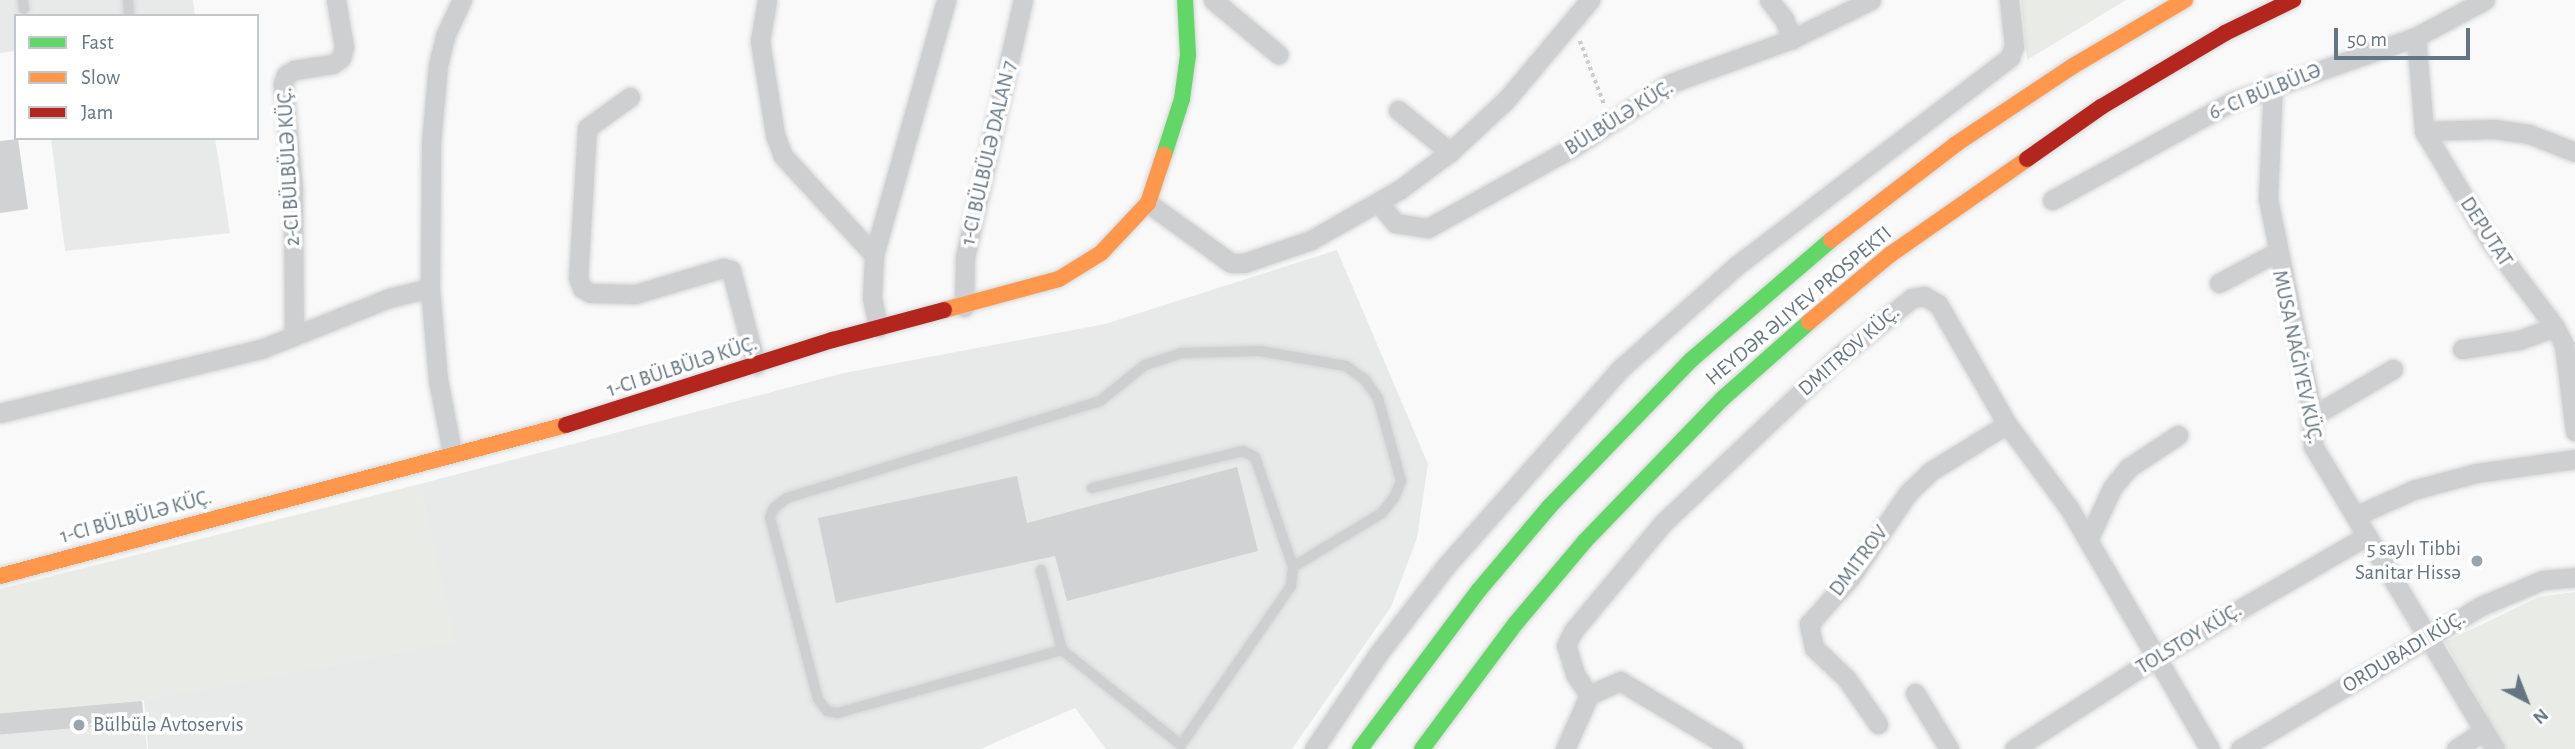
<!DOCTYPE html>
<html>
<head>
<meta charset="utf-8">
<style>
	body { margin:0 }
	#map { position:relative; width:2575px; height:749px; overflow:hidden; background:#f9f9f9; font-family:"Alegreya Sans",sans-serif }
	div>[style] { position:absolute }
	.built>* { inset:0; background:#e8e9e9 }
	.green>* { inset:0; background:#e8ebe6 }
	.building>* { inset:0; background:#d0d2d3; transform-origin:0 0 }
	.path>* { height:3.5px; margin-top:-1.75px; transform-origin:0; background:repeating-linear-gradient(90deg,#cbcccd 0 3.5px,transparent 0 7px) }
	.roads { filter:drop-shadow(0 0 2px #d5d6d7) drop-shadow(0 0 2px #d5d6d7) }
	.lane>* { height:10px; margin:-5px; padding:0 5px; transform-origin:5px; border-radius:5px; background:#cecfd0 }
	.street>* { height:19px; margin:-9.5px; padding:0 9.5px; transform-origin:9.5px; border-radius:9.5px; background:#cecfd0 }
	.fast>* { height:16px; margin:-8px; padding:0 8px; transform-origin:8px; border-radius:8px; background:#63d668 }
	.slow>* { height:16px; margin:-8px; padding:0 8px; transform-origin:8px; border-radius:8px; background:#ff974d }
	.jam>* { height:16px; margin:-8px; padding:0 8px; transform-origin:8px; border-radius:8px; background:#b3261e }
	.dots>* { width:19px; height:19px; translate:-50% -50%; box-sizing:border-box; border:4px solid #fff; border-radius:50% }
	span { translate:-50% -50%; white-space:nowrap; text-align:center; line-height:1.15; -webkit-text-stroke:7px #fff; paint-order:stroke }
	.street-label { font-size:21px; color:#657683 }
	.poi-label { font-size:21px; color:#657683 }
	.right { translate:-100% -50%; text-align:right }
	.left { translate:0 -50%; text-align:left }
	.legend { position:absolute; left:14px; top:14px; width:245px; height:126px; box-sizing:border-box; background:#fff; border:2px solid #c1c8cd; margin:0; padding:9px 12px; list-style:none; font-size:21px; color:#657683 }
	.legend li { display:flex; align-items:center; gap:14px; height:35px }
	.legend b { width:35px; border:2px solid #c1c8cd }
	.north { position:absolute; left:2491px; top:665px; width:70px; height:70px; -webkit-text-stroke:5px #fff; paint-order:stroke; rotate:138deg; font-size:19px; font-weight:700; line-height:28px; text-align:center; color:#657683 }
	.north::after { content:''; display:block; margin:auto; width:24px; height:32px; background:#657683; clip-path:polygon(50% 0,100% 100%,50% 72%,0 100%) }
	.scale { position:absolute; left:2334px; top:28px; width:136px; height:32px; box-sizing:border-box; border:4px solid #657683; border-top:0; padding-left:9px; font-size:21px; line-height:24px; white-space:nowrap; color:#657683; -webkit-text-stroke:5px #fff; paint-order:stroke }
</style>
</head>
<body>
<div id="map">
	<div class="built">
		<div style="clip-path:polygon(0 0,193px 0,195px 16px,16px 16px,16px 51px,0 53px)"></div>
		<div style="clip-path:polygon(51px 138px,215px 138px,230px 233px,65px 251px)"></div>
		<div style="clip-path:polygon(1337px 250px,1428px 464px,1417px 538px,1391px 607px,1292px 749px,1106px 749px,1075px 708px,980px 749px,148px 749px,144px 700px,455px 642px,420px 484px,844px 373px,1105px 324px)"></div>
		<div style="clip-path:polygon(142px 701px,147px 749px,0 749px,0 727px)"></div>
	</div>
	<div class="green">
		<div style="clip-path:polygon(2021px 0,2126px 0,2027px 60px)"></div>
		<div style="clip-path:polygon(420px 484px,456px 642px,0 727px,0 589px)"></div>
		<div style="clip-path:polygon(2575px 592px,2575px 749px,2506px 749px,2445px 642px,2539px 597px)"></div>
	</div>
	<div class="building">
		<div style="clip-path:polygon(18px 139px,28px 209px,0 213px,0 141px)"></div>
		<div style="clip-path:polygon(1237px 467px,1258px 551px,1067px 601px,1055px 556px,836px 603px,818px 518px,1017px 476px,1027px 523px)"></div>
		<div style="left:142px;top:701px;width:21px;height:144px;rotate:85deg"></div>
	</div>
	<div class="path">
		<div style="left:1580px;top:41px;width:70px;rotate:69deg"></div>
	</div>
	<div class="roads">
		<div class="lane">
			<div style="left:23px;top:0;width:9px;rotate:84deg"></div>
			<div style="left:128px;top:0;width:16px;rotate:86deg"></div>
			<div style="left:1092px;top:488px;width:155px;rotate:-13.8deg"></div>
			<div style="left:1243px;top:451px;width:13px;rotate:27deg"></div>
			<div style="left:1255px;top:457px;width:116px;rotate:70.9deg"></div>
			<div style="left:1293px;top:567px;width:19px;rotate:96deg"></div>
			<div style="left:1291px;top:586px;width:193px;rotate:124.7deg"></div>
			<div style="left:1181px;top:745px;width:152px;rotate:-141.4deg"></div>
			<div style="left:1062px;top:650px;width:233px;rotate:164.3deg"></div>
			<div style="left:838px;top:713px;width:11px;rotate:-170deg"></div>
			<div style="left:827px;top:711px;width:15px;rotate:-127deg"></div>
			<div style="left:818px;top:699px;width:188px;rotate:-104.8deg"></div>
			<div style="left:770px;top:517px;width:10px;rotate:-66deg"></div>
			<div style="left:774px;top:508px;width:16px;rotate:-38deg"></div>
			<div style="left:787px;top:498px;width:328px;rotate:-17.2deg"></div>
			<div style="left:1100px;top:401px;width:58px;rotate:-38.7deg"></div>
			<div style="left:1145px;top:365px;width:38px;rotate:-18deg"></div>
			<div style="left:1181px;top:353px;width:79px;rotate:-1.5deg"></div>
			<div style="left:1260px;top:351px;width:87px;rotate:9.9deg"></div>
			<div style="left:1346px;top:366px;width:24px;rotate:36deg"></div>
			<div style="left:1365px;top:380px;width:22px;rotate:54deg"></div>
			<div style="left:1378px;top:398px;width:86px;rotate:74.5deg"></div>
			<div style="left:1401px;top:481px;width:18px;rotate:112deg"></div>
			<div style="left:1394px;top:498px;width:19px;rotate:129deg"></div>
			<div style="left:1382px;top:513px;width:104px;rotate:148.8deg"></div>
			<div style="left:1041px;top:570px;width:83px;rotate:75.3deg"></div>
		</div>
		<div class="street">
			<div style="left:767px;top:0;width:42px;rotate:99.7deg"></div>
			<div style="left:760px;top:41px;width:95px;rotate:80.9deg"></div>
			<div style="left:775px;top:135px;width:22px;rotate:69deg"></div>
			<div style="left:783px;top:156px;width:134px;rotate:47.4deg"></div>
			<div style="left:874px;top:255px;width:43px;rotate:92.7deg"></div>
			<div style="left:872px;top:298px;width:30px;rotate:78deg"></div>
			<div style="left:1213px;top:0;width:85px;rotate:39.7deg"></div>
			<div style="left:1769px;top:0;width:24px;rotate:52deg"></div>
			<div style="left:1784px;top:19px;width:22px;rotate:68deg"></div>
			<div style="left:2416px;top:37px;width:94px;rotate:85.1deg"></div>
			<div style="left:2424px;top:131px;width:128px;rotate:59deg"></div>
			<div style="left:2490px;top:241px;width:108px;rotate:52.9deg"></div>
			<div style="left:2555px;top:327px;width:20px;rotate:63deg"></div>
			<div style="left:2564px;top:345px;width:87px;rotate:82.7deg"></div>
			<div style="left:2273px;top:84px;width:115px;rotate:92.5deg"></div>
			<div style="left:2268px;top:199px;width:206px;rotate:78.3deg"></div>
			<div style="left:2310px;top:401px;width:45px;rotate:86.2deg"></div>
			<div style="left:2313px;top:446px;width:353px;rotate:59deg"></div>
			<div style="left:630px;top:97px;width:53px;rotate:144.2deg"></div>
			<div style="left:587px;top:128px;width:150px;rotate:93.4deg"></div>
			<div style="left:578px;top:278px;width:11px;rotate:68deg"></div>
			<div style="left:582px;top:288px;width:9px;rotate:32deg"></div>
			<div style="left:590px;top:293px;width:45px;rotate:1.3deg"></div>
			<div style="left:635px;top:294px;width:92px;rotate:-16.5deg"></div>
			<div style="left:723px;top:268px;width:8px;rotate:14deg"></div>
			<div style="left:731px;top:270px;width:98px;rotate:75.3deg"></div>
			<div style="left:1398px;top:110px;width:67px;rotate:38.9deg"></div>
			<div style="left:2424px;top:131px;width:70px;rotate:-1.6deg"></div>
			<div style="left:2494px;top:129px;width:35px;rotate:8deg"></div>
			<div style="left:2529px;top:134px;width:49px;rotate:21.4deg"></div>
			<div style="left:2052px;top:200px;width:206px;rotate:-28.7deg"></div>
			<div style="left:2233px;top:101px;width:194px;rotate:-19.3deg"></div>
			<div style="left:2416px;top:37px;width:78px;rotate:-28.2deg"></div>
			<div style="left:1148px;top:203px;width:102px;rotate:35.9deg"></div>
			<div style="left:1231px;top:263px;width:13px"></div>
			<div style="left:1244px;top:263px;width:71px;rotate:-18.9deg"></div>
			<div style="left:1311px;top:240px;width:101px;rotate:-29.6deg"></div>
			<div style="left:1399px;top:190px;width:64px;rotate:-36.7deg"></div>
			<div style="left:1450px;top:152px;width:76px;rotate:-42.9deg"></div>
			<div style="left:1506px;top:100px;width:131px;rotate:-50deg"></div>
			<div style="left:1379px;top:203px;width:26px;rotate:51deg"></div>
			<div style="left:1395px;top:223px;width:33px;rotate:9deg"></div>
			<div style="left:1428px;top:228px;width:165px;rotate:-29.1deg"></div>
			<div style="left:1572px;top:148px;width:118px;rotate:-33.3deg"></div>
			<div style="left:1671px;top:83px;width:129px;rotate:-20deg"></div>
			<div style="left:1792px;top:39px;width:88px;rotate:-26.3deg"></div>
			<div style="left:874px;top:255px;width:265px;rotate:-74.2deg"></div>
			<div style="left:2219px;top:283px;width:64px;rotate:-28.2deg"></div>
			<div style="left:964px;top:307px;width:50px;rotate:-88.9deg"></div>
			<div style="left:965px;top:257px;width:263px;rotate:-77.3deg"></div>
			<div style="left:294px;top:336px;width:147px;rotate:-90.4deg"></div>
			<div style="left:293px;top:189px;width:106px;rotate:-95.4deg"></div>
			<div style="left:283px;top:83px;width:9px;rotate:-69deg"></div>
			<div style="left:286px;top:75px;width:9px;rotate:-32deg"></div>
			<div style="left:294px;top:70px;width:39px;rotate:-9deg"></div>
			<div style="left:333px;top:64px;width:10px;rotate:-37deg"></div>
			<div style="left:341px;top:58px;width:11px;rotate:-75deg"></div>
			<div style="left:344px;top:47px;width:48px;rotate:-99.7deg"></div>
			<div style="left:2462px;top:349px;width:58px;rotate:-9deg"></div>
			<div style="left:2519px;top:340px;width:38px;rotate:-20deg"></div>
			<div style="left:0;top:413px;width:269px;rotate:-13.8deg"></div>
			<div style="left:261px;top:349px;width:138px;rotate:-21.7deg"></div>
			<div style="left:389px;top:298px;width:42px;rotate:-13.7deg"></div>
			<div style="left:2311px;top:417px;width:95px;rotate:-30.3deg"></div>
			<div style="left:452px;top:452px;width:73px;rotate:-101deg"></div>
			<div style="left:438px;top:380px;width:92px;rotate:-95deg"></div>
			<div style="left:430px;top:288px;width:145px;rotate:-89.6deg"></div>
			<div style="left:431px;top:143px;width:78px;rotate:-84.9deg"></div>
			<div style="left:438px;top:65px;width:30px;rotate:-76deg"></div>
			<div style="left:445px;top:36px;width:40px;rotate:-65deg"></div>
			<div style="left:2355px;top:516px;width:64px;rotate:-24.1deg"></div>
			<div style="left:2413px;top:490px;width:65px;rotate:-15.1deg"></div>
			<div style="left:2476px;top:473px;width:100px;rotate:-8deg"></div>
			<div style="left:2088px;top:540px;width:57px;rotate:-65.2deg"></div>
			<div style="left:2112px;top:488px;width:26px;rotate:-51deg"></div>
			<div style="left:2128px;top:468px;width:60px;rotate:-33.4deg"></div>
			<div style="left:1915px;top:693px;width:66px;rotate:58.7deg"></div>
			<div style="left:1589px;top:695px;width:25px;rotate:-124deg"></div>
			<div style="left:1575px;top:674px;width:30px;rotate:-107deg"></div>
			<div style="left:1566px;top:645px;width:16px;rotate:-63deg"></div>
			<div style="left:1573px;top:631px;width:141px;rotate:-50.2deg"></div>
			<div style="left:1663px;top:523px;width:246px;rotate:-43.4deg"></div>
			<div style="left:1842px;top:354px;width:90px;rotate:-38.7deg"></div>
			<div style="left:1912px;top:298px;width:12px;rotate:-9deg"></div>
			<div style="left:1924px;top:296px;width:16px;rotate:30deg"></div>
			<div style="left:1938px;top:304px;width:138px;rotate:60.1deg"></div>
			<div style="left:2007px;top:424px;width:104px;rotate:53.6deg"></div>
			<div style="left:2069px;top:508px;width:279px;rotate:59.7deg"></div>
			<div style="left:1878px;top:724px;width:56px;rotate:-124.8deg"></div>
			<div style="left:1846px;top:678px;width:44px;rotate:-136.8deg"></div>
			<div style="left:1814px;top:648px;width:25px;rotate:-102deg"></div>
			<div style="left:1809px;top:624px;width:62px;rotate:-48.3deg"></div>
			<div style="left:1850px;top:578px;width:103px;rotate:-55.7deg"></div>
			<div style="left:1908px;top:493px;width:32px;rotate:-44deg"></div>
			<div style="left:1931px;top:471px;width:89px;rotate:-31.7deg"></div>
			<div style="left:1314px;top:749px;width:115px;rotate:-56deg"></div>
			<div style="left:1378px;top:654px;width:110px;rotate:-52.4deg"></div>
			<div style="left:1445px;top:567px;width:264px;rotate:-48.5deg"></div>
			<div style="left:1620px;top:369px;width:155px;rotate:-41.6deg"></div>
			<div style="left:1736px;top:266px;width:345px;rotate:-37.3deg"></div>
			<div style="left:2010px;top:57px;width:12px;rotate:-70deg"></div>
			<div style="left:2014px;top:46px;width:46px;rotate:-96.2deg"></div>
			<div style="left:1565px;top:749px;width:59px;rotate:-66deg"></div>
			<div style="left:1589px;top:695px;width:34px;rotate:-24deg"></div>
			<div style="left:1620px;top:681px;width:132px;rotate:31deg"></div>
			<div style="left:2014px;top:749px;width:170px;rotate:-32.8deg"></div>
			<div style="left:2157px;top:657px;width:242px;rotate:-30deg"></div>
			<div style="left:2240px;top:749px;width:280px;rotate:-30.7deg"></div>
			<div style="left:2481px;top:606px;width:67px;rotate:-22.8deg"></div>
			<div style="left:2543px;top:580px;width:32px;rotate:-5deg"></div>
			<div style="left:2456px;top:749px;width:33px;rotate:-33deg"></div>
		</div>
		<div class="fast">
			<div style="left:1164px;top:155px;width:59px;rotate:-72.2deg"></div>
			<div style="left:1182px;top:99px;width:44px;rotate:-82.2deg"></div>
			<div style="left:1188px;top:55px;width:55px;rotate:-93.1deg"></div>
			<div style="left:1360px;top:749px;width:199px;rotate:-53.2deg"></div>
			<div style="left:1479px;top:590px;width:110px;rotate:-49.8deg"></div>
			<div style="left:1550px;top:506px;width:203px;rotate:-46deg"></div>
			<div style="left:1691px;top:360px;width:184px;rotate:-40.6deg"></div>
			<div style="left:1422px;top:749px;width:157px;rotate:-53.3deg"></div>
			<div style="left:1516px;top:623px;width:107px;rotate:-49.9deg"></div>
			<div style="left:1585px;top:541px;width:197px;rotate:-46deg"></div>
			<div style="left:1722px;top:399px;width:116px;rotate:-41.5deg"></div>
		</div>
		<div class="slow">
			<div style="left:1831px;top:240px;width:158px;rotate:-37.5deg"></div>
			<div style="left:1956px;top:144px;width:141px;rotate:-33.7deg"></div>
			<div style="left:2073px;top:66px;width:130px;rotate:-30.5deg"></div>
			<div style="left:944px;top:310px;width:119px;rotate:-15.1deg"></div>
			<div style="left:1059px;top:279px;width:49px;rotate:-31.8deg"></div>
			<div style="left:1101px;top:253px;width:69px;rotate:-46.8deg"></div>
			<div style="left:1148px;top:203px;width:51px;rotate:-71.6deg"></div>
			<div style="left:1809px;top:322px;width:107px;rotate:-39.7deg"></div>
			<div style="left:1891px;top:254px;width:166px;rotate:-34.9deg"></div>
			<div style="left:0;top:576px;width:586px;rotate:-14.94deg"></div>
		</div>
		<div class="jam">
			<div style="left:2027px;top:159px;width:90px;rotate:-35.1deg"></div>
			<div style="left:2101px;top:107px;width:144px;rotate:-30.8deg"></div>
			<div style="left:2225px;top:33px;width:76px;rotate:-25.9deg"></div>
			<div style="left:566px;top:425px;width:280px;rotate:-17.7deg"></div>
			<div style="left:833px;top:340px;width:115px;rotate:-15.1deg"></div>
		</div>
	</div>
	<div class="dots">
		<div style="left:2477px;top:561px;background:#99a4ac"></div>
		<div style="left:79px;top:725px;background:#99a4ac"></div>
	</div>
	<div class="street-label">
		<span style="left:2265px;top:92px;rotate:-22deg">6- CI BÜLBÜLƏ</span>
		<span style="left:1619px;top:118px;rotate:-32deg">BÜLBÜLƏ KÜÇ.</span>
		<span style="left:989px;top:153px;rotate:-77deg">1-CI BÜLBÜLƏ DALAN 7</span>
		<span style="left:289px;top:167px;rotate:-93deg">2-CI BÜLBÜLƏ KÜÇ.</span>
		<span style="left:2486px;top:232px;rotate:57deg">DEPUTAT</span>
		<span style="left:1799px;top:306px;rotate:-40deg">HEYDƏR ƏLIYEV PROSPEKTI</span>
		<span style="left:1849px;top:351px;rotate:-41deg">DMITROV KÜÇ.</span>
		<span style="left:2297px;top:357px;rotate:78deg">MUSA NAĞIYEV KÜÇ.</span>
		<span style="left:682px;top:367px;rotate:-18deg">1-CI BÜLBÜLƏ KÜÇ.</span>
		<span style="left:136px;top:517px;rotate:-15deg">1-CI BÜLBÜLƏ KÜÇ.</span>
		<span style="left:1859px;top:561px;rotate:-53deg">DMITROV</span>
		<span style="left:2189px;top:639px;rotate:-31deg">TOLSTOY KÜÇ.</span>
		<span style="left:2404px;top:652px;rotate:-31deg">ORDUBADI KÜÇ.</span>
	</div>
	<div class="poi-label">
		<span class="right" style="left:2461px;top:561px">5 saylı Tibbi<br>Sanitar Hissə</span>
		<span class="left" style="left:93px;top:725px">Bülbülə Avtoservis</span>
	</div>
	<ul class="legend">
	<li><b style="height:9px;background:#63d668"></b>Fast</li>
	<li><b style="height:9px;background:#ff974d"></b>Slow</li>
	<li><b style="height:9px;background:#b3261e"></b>Jam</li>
	</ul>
	<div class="north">N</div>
	<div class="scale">50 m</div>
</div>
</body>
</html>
